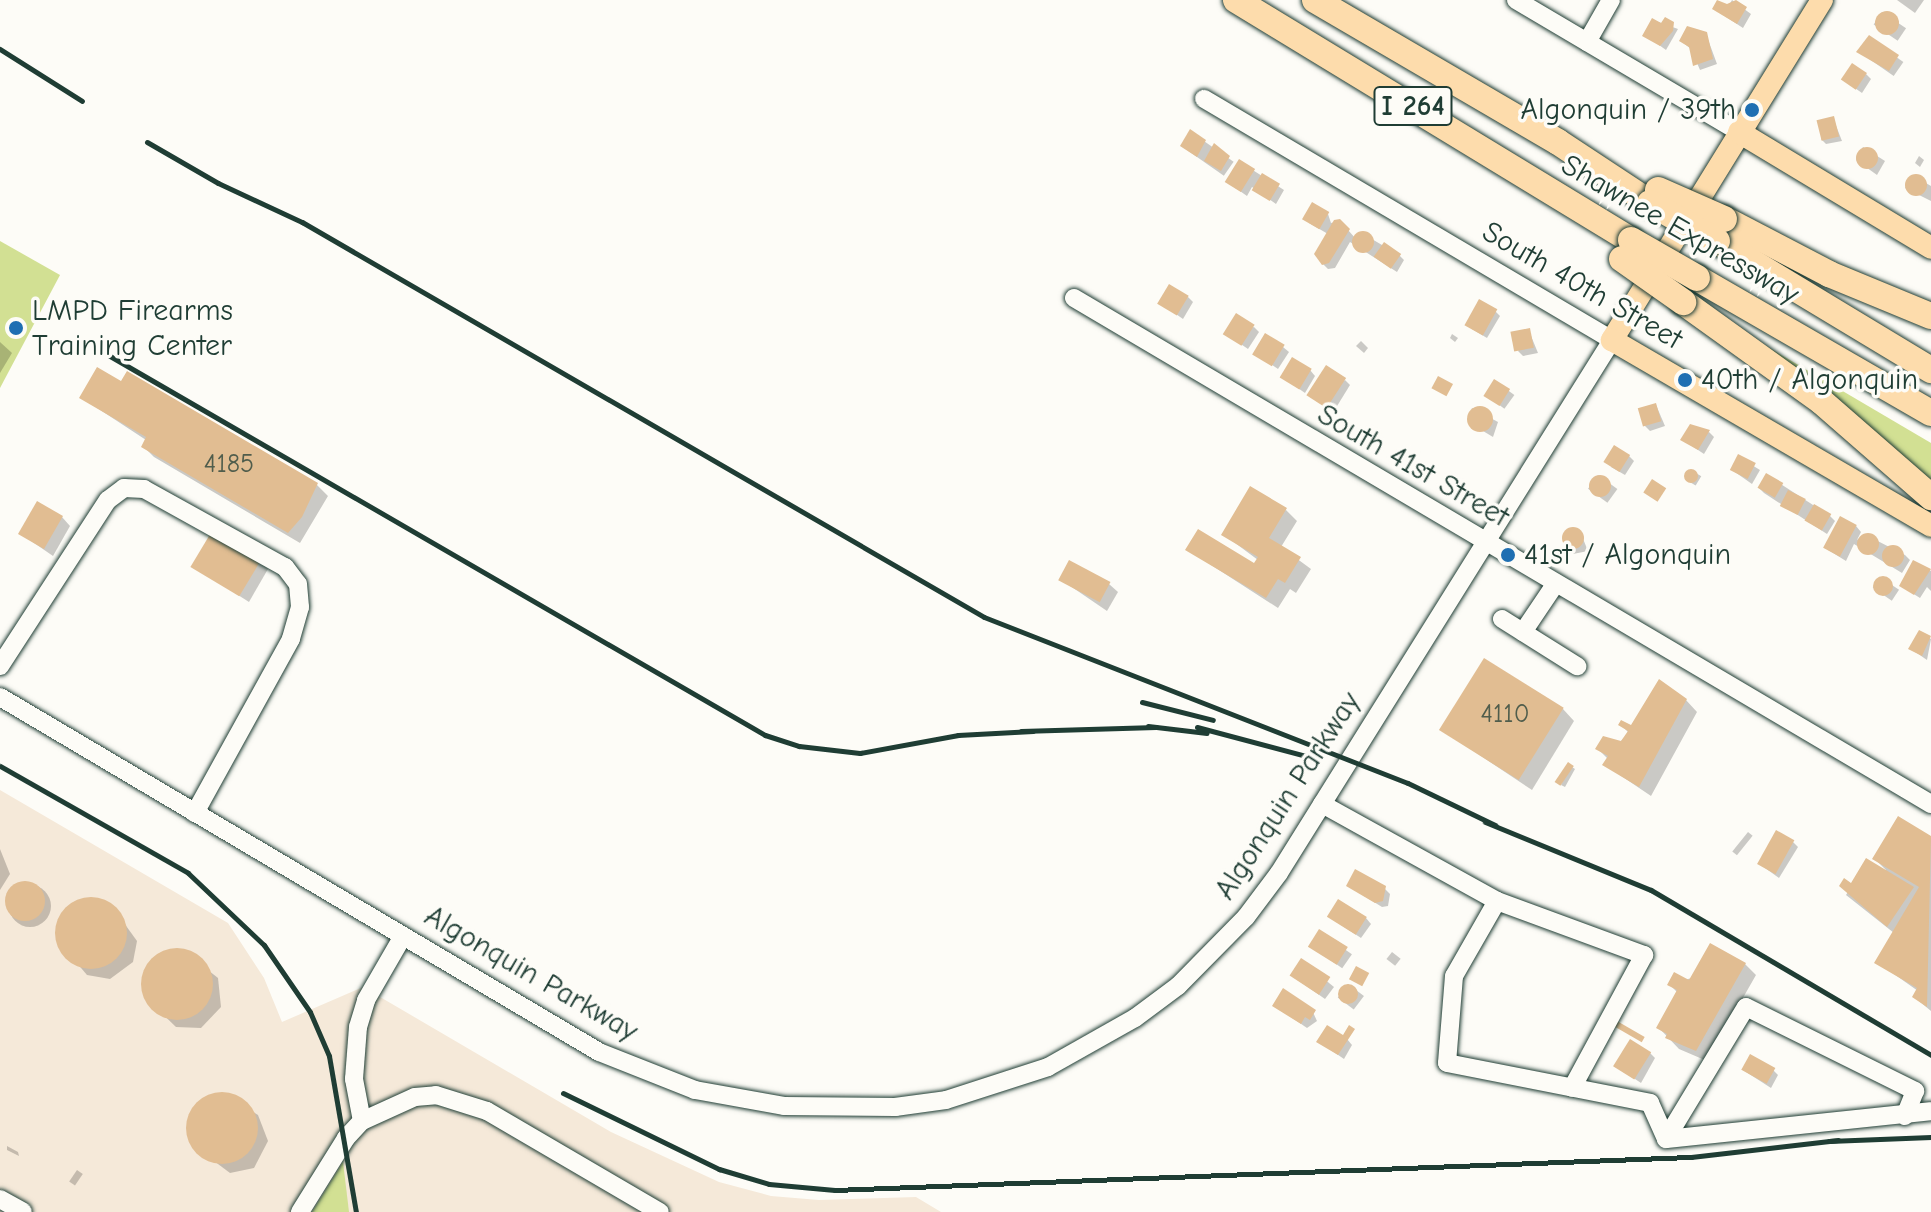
<!DOCTYPE html>
<html>
<head>
<meta charset="utf-8">
<style>
	body { margin:0 }
	#map { position:relative; width:1931px; height:1212px; overflow:hidden; background:#fdfcf7; font-family:"Comic Neue",sans-serif }
	div>[style] { position:absolute }
	.built>* { inset:0; background:#f5e9d9 }
	.green>* { inset:0; background:#d2e093 }
	.shadow>* { inset:0; background:#0003; transform-origin:0 0 }
	.round { border-radius:50% }
	.building>* { inset:0; background:#e1bd92; transform-origin:0 0 }
	.roads { filter:drop-shadow(0 0 2px #1f3d34) drop-shadow(0 0 2px #1f3d34) }
	.minor>* { height:18px; margin:-9px; padding:0 9px; transform-origin:9px; border-radius:9px; background:#fdfcf7 }
	.major>* { height:22px; margin:-11px; padding:0 11px; transform-origin:11px; border-radius:11px; background:#fddcac }
	.highway>* { height:26px; margin:-13px; padding:0 13px; transform-origin:13px; border-radius:13px; background:#fddcac }
	.rail>* { height:5px; margin:-2.5px; padding:0 2.5px; transform-origin:2.5px; border-radius:2.5px; background:#1f3d34 }
	.bridges { filter:drop-shadow(0 0 2px #1f3d34) drop-shadow(0 0 2px #1f3d34) }
	.highway-bridge>* { height:26px; margin:-13px; padding:0 13px; transform-origin:13px; border-radius:13px; background:#fddcac }
	.dots>* { width:22px; height:22px; translate:-50% -50%; box-sizing:border-box; border:4px solid #fdfcf7; border-radius:50% }
	span { translate:-50% -50%; white-space:nowrap; text-align:center; line-height:1.15; -webkit-text-stroke:7px #fdfcf7; paint-order:stroke }
	.number-label { font-size:26px; color:#505d4c }
	.number-label span { -webkit-text-stroke-width:0 }
	.shield-label span { padding:2px 6px; background:#fdfcf7; border:2px solid; border-radius:6px; -webkit-text-stroke-width:0 }
	.shield-label { font-size:28px; color:#1f3d34; font-weight:700 }
	.poi-label { font-size:30px; color:#1f3d34 }
	.right { translate:-100% -50%; text-align:right }
	.left { translate:0 -50%; text-align:left }
	.street-label { font-size:30px; color:#1f3d34 }
</style>
</head>
<body>
<div id="map">
	<div class="built">
		<div style="clip-path:polygon(0 790px,228px 923px,264px 978px,282px 1022px,363px 987px,611px 1132px,719px 1182px,771px 1196px,819px 1200px,916px 1197px,941px 1212px,0 1212px)"></div>
	</div>
	<div class="green">
		<div style="clip-path:polygon(0 241px,60px 275px,0 388px)"></div>
		<div style="clip-path:polygon(1722px 320px,1931px 443px,1931px 480px)"></div>
		<div style="clip-path:polygon(343px 1162px,349px 1212px,312px 1212px)"></div>
	</div>
	<div class="shadow">
		<div style="clip-path:polygon(1732px 0,1751px 14px,1743px 28px,1714px 9px,1728px 7px)"></div>
		<div style="clip-path:polygon(1897px 0,1924px 0,1915px 13px)"></div>
		<div style="left:1882px;top:12px;width:29px;height:15px;rotate:34deg"></div>
		<div style="clip-path:polygon(1653px 20px,1678px 29px,1666px 50px,1645px 35px)"></div>
		<div style="clip-path:polygon(1706px 34px,1717px 64px,1700px 70px,1691px 49px,1681px 41px)"></div>
		<div style="left:1869px;top:38px;width:42px;height:17px;rotate:35deg"></div>
		<div style="clip-path:polygon(1866px 74px,1871px 79px,1862px 93px,1849px 84px)"></div>
		<div style="clip-path:polygon(1833px 118px,1842px 141px,1826px 144px,1821px 139px)"></div>
		<div style="left:1191px;top:132px;width:52px;height:17px;rotate:35deg"></div>
		<div style="clip-path:polygon(1863px 147px,1885px 161px,1877px 175px,1856px 160px)"></div>
		<div style="clip-path:polygon(1919px 156px,1924px 160px,1920px 167px,1915px 163px)"></div>
		<div style="clip-path:polygon(1240px 162px,1284px 190px,1276px 204px,1252px 187px,1247px 196px,1227px 182px)"></div>
		<div style="clip-path:polygon(1912px 175px,1931px 186px,1931px 201px,1905px 188px)"></div>
		<div style="clip-path:polygon(1328px 214px,1331px 223px,1340px 221px,1356px 239px,1360px 232px,1399px 255px,1404px 260px,1397px 272px,1350px 242px,1335px 268px,1328px 269px,1323px 264px,1328px 234px,1309px 223px)"></div>
		<div style="clip-path:polygon(1188px 297px,1193px 302px,1183px 319px,1160px 303px)"></div>
		<div style="clip-path:polygon(1495px 311px,1500px 316px,1487px 338px,1472px 329px)"></div>
		<div style="clip-path:polygon(1254px 327px,1259px 332px,1248px 349px,1226px 334px)"></div>
		<div style="clip-path:polygon(1529px 331px,1538px 353px,1523px 356px,1518px 351px)"></div>
		<div style="clip-path:polygon(1452px 334px,1458px 338px,1455px 342px,1450px 338px)"></div>
		<div style="clip-path:polygon(1361px 341px,1368px 348px,1364px 353px,1356px 346px)"></div>
		<div style="clip-path:polygon(0 342px,12px 353px,0 373px)"></div>
		<div style="clip-path:polygon(1283px 347px,1289px 352px,1278px 369px,1255px 353px)"></div>
		<div style="clip-path:polygon(1310px 370px,1315px 376px,1305px 393px,1282px 377px)"></div>
		<div style="clip-path:polygon(1345px 380px,1350px 385px,1334px 411px,1315px 400px)"></div>
		<div style="left:1495px;top:381px;width:24px;height:17px;rotate:36deg"></div>
		<div style="clip-path:polygon(82px 398px,317px 485px,328px 496px,300px 543px,154px 457px,143px 446px,146px 440px)"></div>
		<div style="clip-path:polygon(1656px 405px,1665px 426px,1650px 431px,1644px 425px)"></div>
		<div style="clip-path:polygon(1472px 408px,1498px 422px,1493px 437px,1468px 422px)"></div>
		<div style="clip-path:polygon(1709px 432px,1714px 437px,1704px 454px,1683px 440px)"></div>
		<div style="clip-path:polygon(1629px 456px,1634px 461px,1625px 475px,1611px 467px)"></div>
		<div style="clip-path:polygon(1739px 457px,1760px 470px,1752px 484px,1732px 470px)"></div>
		<div style="left:1691px;top:470px;width:12px;height:11px;rotate:31deg"></div>
		<div style="left:1598px;top:475px;width:24px;height:17px;rotate:36deg"></div>
		<div style="clip-path:polygon(1767px 475px,1830px 516px,1835px 521px,1827px 534px,1764px 493px,1759px 488px)"></div>
		<div style="clip-path:polygon(1286px 510px,1297px 521px,1281px 547px,1311px 569px,1296px 593px,1290px 589px,1278px 608px,1188px 550px,1254px 565px,1258px 560px,1223px 534px)"></div>
		<div style="clip-path:polygon(62px 517px,70px 526px,53px 556px,21px 534px)"></div>
		<div style="clip-path:polygon(1856px 526px,1861px 532px,1857px 540px,1864px 534px,1905px 555px,1910px 560px,1902px 573px,1854px 544px,1846px 561px,1825px 548px)"></div>
		<div style="clip-path:polygon(1579px 529px,1588px 551px,1573px 554px,1565px 532px)"></div>
		<div style="clip-path:polygon(259px 561px,268px 569px,249px 602px,194px 567px)"></div>
		<div style="clip-path:polygon(1914px 562px,1931px 571px,1931px 591px,1927px 587px,1920px 598px,1901px 586px)"></div>
		<div style="left:1880px;top:577px;width:23px;height:13px;rotate:34deg"></div>
		<div style="clip-path:polygon(1060px 579px,1109px 584px,1118px 592px,1107px 611px)"></div>
		<div style="clip-path:polygon(1919px 632px,1931px 639px,1927px 660px,1911px 649px)"></div>
		<div style="clip-path:polygon(1686px 700px,1697px 712px,1651px 796px,1605px 765px,1608px 759px,1598px 749px,1616px 746px,1629px 733px,1621px 725px,1632px 728px)"></div>
		<div style="clip-path:polygon(1563px 709px,1574px 721px,1532px 790px,1442px 730px)"></div>
		<div style="clip-path:polygon(1569px 765px,1575px 769px,1565px 787px,1561px 785px)"></div>
		<div style="clip-path:polygon(1898px 819px,1931px 838px,1931px 1011px,1914px 997px,1918px 991px,1877px 962px,1894px 933px,1846px 895px,1852px 885px,1886px 870px,1874px 858px)"></div>
		<div style="left:1748px;top:832px;width:6px;height:25px;rotate:39deg"></div>
		<div style="clip-path:polygon(1793px 842px,1798px 847px,1779px 878px,1758px 863px)"></div>
		<div style="clip-path:polygon(0 849px,10px 874px,0 890px)"></div>
		<div class="round" style="left:9px;top:885px;width:42px;height:42px"></div>
		<div style="clip-path:polygon(1348px 886px,1384px 888px,1390px 894px,1388px 906px,1382px 907px)"></div>
		<div style="clip-path:polygon(81px 901px,111px 905px,137px 941px,133px 962px,110px 979px,87px 975px,59px 942px,60px 920px)"></div>
		<div style="clip-path:polygon(1329px 917px,1366px 918px,1371px 924px,1361px 938px)"></div>
		<div style="left:1320px;top:932px;width:39px;height:17px;rotate:35deg"></div>
		<div style="clip-path:polygon(184px 951px,218px 978px,221px 1007px,201px 1028px,176px 1027px,147px 999px,146px 970px,162px 954px)"></div>
		<div style="left:1392px;top:952px;width:11px;height:9px;rotate:38deg"></div>
		<div style="clip-path:polygon(1302px 961px,1334px 987px,1325px 999px,1292px 976px)"></div>
		<div style="clip-path:polygon(1745px 964px,1756px 975px,1707px 1061px,1679px 1049px,1659px 1028px,1678px 993px,1669px 984px)"></div>
		<div style="left:1348px;top:984px;width:20px;height:17px;rotate:37deg"></div>
		<div style="clip-path:polygon(1275px 1006px,1311px 1008px,1317px 1021px,1307px 1028px)"></div>
		<div style="clip-path:polygon(1347px 1039px,1352px 1045px,1344px 1059px,1319px 1042px)"></div>
		<div style="clip-path:polygon(1650px 1053px,1655px 1058px,1641px 1083px,1617px 1067px)"></div>
		<div style="clip-path:polygon(1743px 1070px,1773px 1070px,1778px 1075px,1771px 1088px)"></div>
		<div style="clip-path:polygon(226px 1094px,258px 1115px,268px 1141px,254px 1168px,230px 1173px,194px 1146px,189px 1123px,198px 1104px)"></div>
		<div style="clip-path:polygon(7px 1146px,18px 1152px,19px 1156px,7px 1150px)"></div>
		<div style="left:77px;top:1170px;width:7px;height:14px;rotate:34deg"></div>
	</div>
	<div class="building">
		<div style="clip-path:polygon(1717px 0,1727px 4px,1736px 0,1747px 7px,1737px 24px,1712px 9px)"></div>
		<div class="round" style="left:1875px;top:11px;width:24px;height:24px"></div>
		<div style="clip-path:polygon(1665px 17px,1674px 22px,1673px 31px,1660px 46px,1642px 36px,1652px 18px,1661px 23px)"></div>
		<div style="clip-path:polygon(1687px 26px,1707px 32px,1713px 59px,1693px 66px,1689px 47px,1679px 41px)"></div>
		<div style="clip-path:polygon(1869px 35px,1899px 55px,1889px 71px,1856px 52px)"></div>
		<div style="left:1852px;top:63px;width:18px;height:20px;rotate:34deg"></div>
		<div style="left:1834px;top:116px;width:21px;height:18px;rotate:76deg"></div>
		<div style="clip-path:polygon(1190px 129px,1206px 140px,1197px 157px,1180px 146px)"></div>
		<div style="clip-path:polygon(1214px 143px,1230px 156px,1221px 171px,1204px 161px)"></div>
		<div class="round" style="left:1856px;top:147px;width:22px;height:22px"></div>
		<div style="left:1239px;top:159px;width:19px;height:27px;rotate:32deg"></div>
		<div style="left:1262px;top:173px;width:21px;height:20px;rotate:31deg"></div>
		<div class="round" style="left:1905px;top:174px;width:22px;height:22px"></div>
		<div style="left:1312px;top:202px;width:20px;height:20px;rotate:30deg"></div>
		<div style="clip-path:polygon(1340px 219px,1350px 229px,1329px 263px,1322px 265px,1314px 254px,1334px 220px)"></div>
		<div class="round" style="left:1352px;top:231px;width:22px;height:22px"></div>
		<div style="left:1384px;top:242px;width:21px;height:18px;rotate:35deg"></div>
		<div style="left:1169px;top:284px;width:23px;height:23px;rotate:31deg"></div>
		<div style="left:1479px;top:299px;width:21px;height:30px;rotate:29deg"></div>
		<div style="left:1236px;top:313px;width:22px;height:25px;rotate:32deg"></div>
		<div style="left:1530px;top:328px;width:20px;height:20px;rotate:79deg"></div>
		<div style="left:1265px;top:333px;width:23px;height:25px;rotate:31deg"></div>
		<div style="left:1292px;top:357px;width:23px;height:24px;rotate:31deg"></div>
		<div style="left:1326px;top:365px;width:24px;height:36px;rotate:33deg"></div>
		<div style="clip-path:polygon(97px 367px,121px 381px,127px 371px,318px 483px,302px 517px,288px 533px,141px 447px,146px 437px,79px 398px)"></div>
		<div style="left:1438px;top:376px;width:17px;height:14px;rotate:28deg"></div>
		<div style="left:1494px;top:379px;width:19px;height:20px;rotate:32deg"></div>
		<div style="left:1656px;top:403px;width:19px;height:19px;rotate:74deg"></div>
		<div class="round" style="left:1467px;top:406px;width:26px;height:26px"></div>
		<div style="clip-path:polygon(1690px 424px,1710px 430px,1698px 450px,1680px 440px)"></div>
		<div style="left:1614px;top:445px;width:19px;height:20px;rotate:32deg"></div>
		<div style="left:1738px;top:454px;width:20px;height:18px;rotate:27deg"></div>
		<div class="round" style="left:1684px;top:469px;width:14px;height:14px"></div>
		<div style="left:1766px;top:473px;width:20px;height:17px;rotate:30deg"></div>
		<div class="round" style="left:1589px;top:475px;width:22px;height:22px"></div>
		<div style="left:1652px;top:479px;width:17px;height:16px;rotate:33deg"></div>
		<div style="clip-path:polygon(1250px 486px,1287px 508px,1269px 538px,1301px 557px,1285px 583px,1278px 579px,1266px 598px,1185px 550px,1198px 529px,1254px 563px,1258px 557px,1221px 535px)"></div>
		<div style="left:1788px;top:490px;width:20px;height:18px;rotate:27deg"></div>
		<div style="left:37px;top:501px;width:30px;height:38px;rotate:30deg"></div>
		<div style="left:1814px;top:504px;width:20px;height:19px;rotate:30deg"></div>
		<div style="left:1840px;top:516px;width:19px;height:36px;rotate:28deg"></div>
		<div class="round" style="left:1562px;top:527px;width:22px;height:22px"></div>
		<div style="left:212px;top:531px;width:57px;height:42px;rotate:31deg"></div>
		<div class="round" style="left:1857px;top:533px;width:22px;height:22px"></div>
		<div class="round" style="left:1882px;top:545px;width:22px;height:22px"></div>
		<div style="left:1069px;top:560px;width:47px;height:23px;rotate:28deg"></div>
		<div style="clip-path:polygon(1913px 560px,1931px 569px,1914px 595px,1899px 586px)"></div>
		<div class="round" style="left:1873px;top:576px;width:20px;height:20px"></div>
		<div style="clip-path:polygon(1919px 630px,1931px 636px,1922px 656px,1908px 649px)"></div>
		<div style="left:1484px;top:658px;width:94px;height:85px;rotate:32deg"></div>
		<div style="clip-path:polygon(1659px 679px,1687px 699px,1639px 787px,1602px 765px,1608px 756px,1595px 749px,1603px 736px,1621px 741px,1628px 731px,1618px 725px,1621px 720px,1631px 725px)"></div>
		<div style="left:1568px;top:762px;width:7px;height:24px;rotate:34deg"></div>
		<div style="clip-path:polygon(1898px 816px,1931px 836px,1927px 1007px,1912px 997px,1917px 988px,1874px 963px,1919px 887px,1872px 859px)"></div>
		<div style="left:1776px;top:830px;width:21px;height:39px;rotate:29deg"></div>
		<div style="clip-path:polygon(1866px 858px,1914px 887px,1887px 927px,1839px 886px,1844px 878px,1851px 883px)"></div>
		<div style="clip-path:polygon(1355px 869px,1386px 886px,1383px 901px,1375px 903px,1346px 886px)"></div>
		<div class="round" style="left:5px;top:881px;width:40px;height:40px"></div>
		<div class="round" style="left:55px;top:897px;width:72px;height:72px"></div>
		<div style="left:1338px;top:899px;width:34px;height:21px;rotate:32deg"></div>
		<div style="left:1319px;top:929px;width:34px;height:21px;rotate:32deg"></div>
		<div style="clip-path:polygon(1710px 943px,1746px 963px,1696px 1051px,1665px 1038px,1667px 1034px,1656px 1028px,1677px 990px,1667px 985px,1674px 972px,1689px 980px)"></div>
		<div class="round" style="left:141px;top:948px;width:72px;height:72px"></div>
		<div style="left:1301px;top:958px;width:35px;height:21px;rotate:33deg"></div>
		<div style="left:1356px;top:966px;width:15px;height:15px;rotate:28deg"></div>
		<div class="round" style="left:1338px;top:984px;width:20px;height:20px"></div>
		<div style="clip-path:polygon(1283px 988px,1316px 1010px,1310px 1020px,1305px 1017px,1301px 1024px,1272px 1006px)"></div>
		<div style="left:1617px;top:1021px;width:32px;height:6px;rotate:30deg"></div>
		<div style="clip-path:polygon(1327px 1025px,1343px 1035px,1349px 1025px,1355px 1029px,1338px 1055px,1316px 1042px)"></div>
		<div style="left:1630px;top:1039px;width:25px;height:32px;rotate:32deg"></div>
		<div style="left:1750px;top:1054px;width:29px;height:18px;rotate:29deg"></div>
		<div class="round" style="left:186px;top:1092px;width:72px;height:72px"></div>
	</div>
	<div class="roads">
		<div class="minor">
			<div style="left:1516px;top:0;width:259px;rotate:30.6deg"></div>
			<div style="left:1587px;top:42px;width:48px;rotate:-60.3deg"></div>
			<div style="left:1074px;top:298px;width:995px;rotate:30.56deg"></div>
			<div style="left:1502px;top:619px;width:89px;rotate:32.1deg"></div>
			<div style="left:1523px;top:632px;width:59px;rotate:-56deg"></div>
			<div style="left:0;top:666px;width:198px;rotate:-57deg"></div>
			<div style="left:108px;top:500px;width:20px;rotate:-37deg"></div>
			<div style="left:124px;top:488px;width:20px;rotate:3deg"></div>
			<div style="left:144px;top:489px;width:161px;rotate:29deg"></div>
			<div style="left:285px;top:567px;width:21px;rotate:53deg"></div>
			<div style="left:298px;top:584px;width:23px;rotate:85deg"></div>
			<div style="left:300px;top:607px;width:33px;rotate:106deg"></div>
			<div style="left:291px;top:639px;width:199px;rotate:118.9deg"></div>
			<div style="left:0;top:697px;width:696px;rotate:30.65deg"></div>
			<div style="left:599px;top:1052px;width:103px;rotate:21.6deg"></div>
			<div style="left:695px;top:1090px;width:90px;rotate:10.2deg"></div>
			<div style="left:784px;top:1106px;width:111px;rotate:0.5deg"></div>
			<div style="left:895px;top:1107px;width:51px;rotate:-7.8deg"></div>
			<div style="left:946px;top:1100px;width:107px;rotate:-17.9deg"></div>
			<div style="left:1048px;top:1067px;width:100px;rotate:-29.4deg"></div>
			<div style="left:1135px;top:1018px;width:54px;rotate:-36.7deg"></div>
			<div style="left:1178px;top:986px;width:97px;rotate:-45.4deg"></div>
			<div style="left:1246px;top:917px;width:55px;rotate:-53.1deg"></div>
			<div style="left:1279px;top:873px;width:628px;rotate:-58deg"></div>
			<div style="left:1612px;top:340px;width:474px;rotate:-149.4deg"></div>
			<div style="left:1322px;top:804px;width:200px;rotate:29deg"></div>
			<div style="left:1497px;top:901px;width:86px;rotate:119.8deg"></div>
			<div style="left:1454px;top:976px;width:87px;rotate:94.6deg"></div>
			<div style="left:1447px;top:1063px;width:207px;rotate:11.1deg"></div>
			<div style="left:1650px;top:1103px;width:39px;rotate:66deg"></div>
			<div style="left:1666px;top:1139px;width:266px;rotate:-6deg"></div>
			<div style="left:1497px;top:901px;width:157px;rotate:20.2deg"></div>
			<div style="left:1644px;top:955px;width:151px;rotate:118.4deg"></div>
			<div style="left:362px;top:1121px;width:43px;rotate:-100.8deg"></div>
			<div style="left:354px;top:1079px;width:52px;rotate:-85.6deg"></div>
			<div style="left:358px;top:1027px;width:28px;rotate:-73deg"></div>
			<div style="left:366px;top:1000px;width:74px;rotate:-60deg"></div>
			<div style="left:1666px;top:1139px;width:154px;rotate:-58.8deg"></div>
			<div style="left:1746px;top:1007px;width:189px;rotate:26.4deg"></div>
			<div style="left:1915px;top:1091px;width:27px;rotate:112deg"></div>
			<div style="left:0;top:1199px;width:26px;rotate:29deg"></div>
			<div style="left:300px;top:1212px;width:87px;rotate:-58.1deg"></div>
			<div style="left:346px;top:1138px;width:23px;rotate:-47deg"></div>
			<div style="left:362px;top:1121px;width:58px;rotate:-24.4deg"></div>
			<div style="left:415px;top:1097px;width:21px;rotate:-5deg"></div>
			<div style="left:436px;top:1095px;width:53px;rotate:17.4deg"></div>
			<div style="left:487px;top:1111px;width:200px;rotate:30.3deg"></div>
		</div>
		<div class="major">
			<div style="left:1822px;top:0;width:400px;rotate:121.7deg"></div>
			<div style="left:1612px;top:340px;width:369px;rotate:30.2deg"></div>
			<div style="left:1739px;top:132px;width:224px;rotate:31.1deg"></div>
		</div>
		<div class="highway">
			<div style="left:1236px;top:0;width:462px;rotate:31.3deg"></div>
			<div style="left:1315px;top:0;width:281px;rotate:30.3deg"></div>
			<div style="left:1558px;top:142px;width:110px;rotate:33.5deg"></div>
			<div style="left:1724px;top:219px;width:119px;rotate:27.6deg"></div>
			<div style="left:1829px;top:274px;width:110px;rotate:22.4deg"></div>
			<div style="left:1717px;top:241px;width:250px;rotate:31.1deg"></div>
			<div style="left:1697px;top:278px;width:270px;rotate:30deg"></div>
			<div style="left:1683px;top:302px;width:171px;rotate:35.7deg"></div>
			<div style="left:1822px;top:402px;width:145px;rotate:41.1deg"></div>
		</div>
	</div>
	<div class="rail">
		<div style="left:0;top:49px;width:97px;rotate:32.4deg"></div>
		<div style="left:147px;top:142px;width:82px;rotate:30deg"></div>
		<div style="left:218px;top:183px;width:93px;rotate:24.9deg"></div>
		<div style="left:302px;top:222px;width:788px;rotate:30.08deg"></div>
		<div style="left:984px;top:617px;width:455px;rotate:21.4deg"></div>
		<div style="left:1408px;top:783px;width:97px;rotate:25.8deg"></div>
		<div style="left:103px;top:352px;width:765px;rotate:30.05deg"></div>
		<div style="left:765px;top:735px;width:36px;rotate:18deg"></div>
		<div style="left:799px;top:746px;width:61px;rotate:6.5deg"></div>
		<div style="left:860px;top:753px;width:100px;rotate:-10.4deg"></div>
		<div style="left:958px;top:735px;width:75px;rotate:-3.1deg"></div>
		<div style="left:1142px;top:702px;width:73px;rotate:14.2deg"></div>
		<div style="left:1148px;top:726px;width:59px;rotate:6.8deg"></div>
		<div style="left:1197px;top:727px;width:124px;rotate:14.9deg"></div>
		<div style="left:1021px;top:731px;width:135px;rotate:-1.7deg"></div>
		<div style="left:0;top:766px;width:216px;rotate:29.6deg"></div>
		<div style="left:188px;top:873px;width:105px;rotate:43.5deg"></div>
		<div style="left:264px;top:945px;width:81px;rotate:55.5deg"></div>
		<div style="left:310px;top:1012px;width:48px;rotate:66.6deg"></div>
		<div style="left:329px;top:1056px;width:158px;rotate:80.2deg"></div>
		<div style="left:1485px;top:822px;width:179px;rotate:22.3deg"></div>
		<div style="left:1651px;top:890px;width:325px;rotate:30.5deg"></div>
		<div style="left:563px;top:1093px;width:174px;rotate:26deg"></div>
		<div style="left:719px;top:1169px;width:52px;rotate:16.7deg"></div>
		<div style="left:769px;top:1184px;width:66px;rotate:5.2deg"></div>
		<div style="left:835px;top:1190px;width:857px;rotate:-2.21deg"></div>
		<div style="left:1691px;top:1157px;width:148px;rotate:-6.6deg"></div>
		<div style="left:1829px;top:1141px;width:102px;rotate:-2.2deg"></div>
	</div>
	<div class="bridges">
		<div class="highway-bridge">
			<div style="left:1658px;top:190px;width:72px;rotate:23.7deg"></div>
			<div style="left:1650px;top:203px;width:77px;rotate:29.6deg"></div>
			<div style="left:1631px;top:240px;width:76px;rotate:29.9deg"></div>
			<div style="left:1622px;top:259px;width:75px;rotate:35.2deg"></div>
		</div>
	</div>
	<div class="dots">
		<div style="left:1752px;top:110px;background:#1f6fb2"></div>
		<div style="left:16px;top:328px;background:#1f6fb2"></div>
		<div style="left:1685px;top:380px;background:#1f6fb2"></div>
		<div style="left:1508px;top:555px;background:#1f6fb2"></div>
	</div>
	<div class="number-label">
		<span style="left:229px;top:465px">4185</span>
		<span style="left:1505px;top:715px">4110</span>
	</div>
	<div class="shield-label">
		<span style="left:1413px;top:106px">I 264</span>
	</div>
	<div class="poi-label">
		<span class="right" style="left:1736px;top:110px">Algonquin / 39th</span>
		<span class="left" style="left:32px;top:328px">LMPD Firearms<br>Training Center</span>
		<span class="left" style="left:1701px;top:380px">40th / Algonquin</span>
		<span class="left" style="left:1524px;top:555px">41st / Algonquin</span>
	</div>
	<div class="street-label">
		<span style="left:1680px;top:230px;rotate:30deg">Shawnee Expressway</span>
		<span style="left:1582px;top:286px;rotate:30deg">South 40th Street</span>
		<span style="left:1413px;top:466px;rotate:30deg">South 41st Street</span>
		<span style="left:1288px;top:796px;rotate:-57deg">Algonquin Parkway</span>
		<span style="left:531px;top:974px;rotate:30deg">Algonquin Parkway</span>
	</div>
</div>
</body>
</html>
